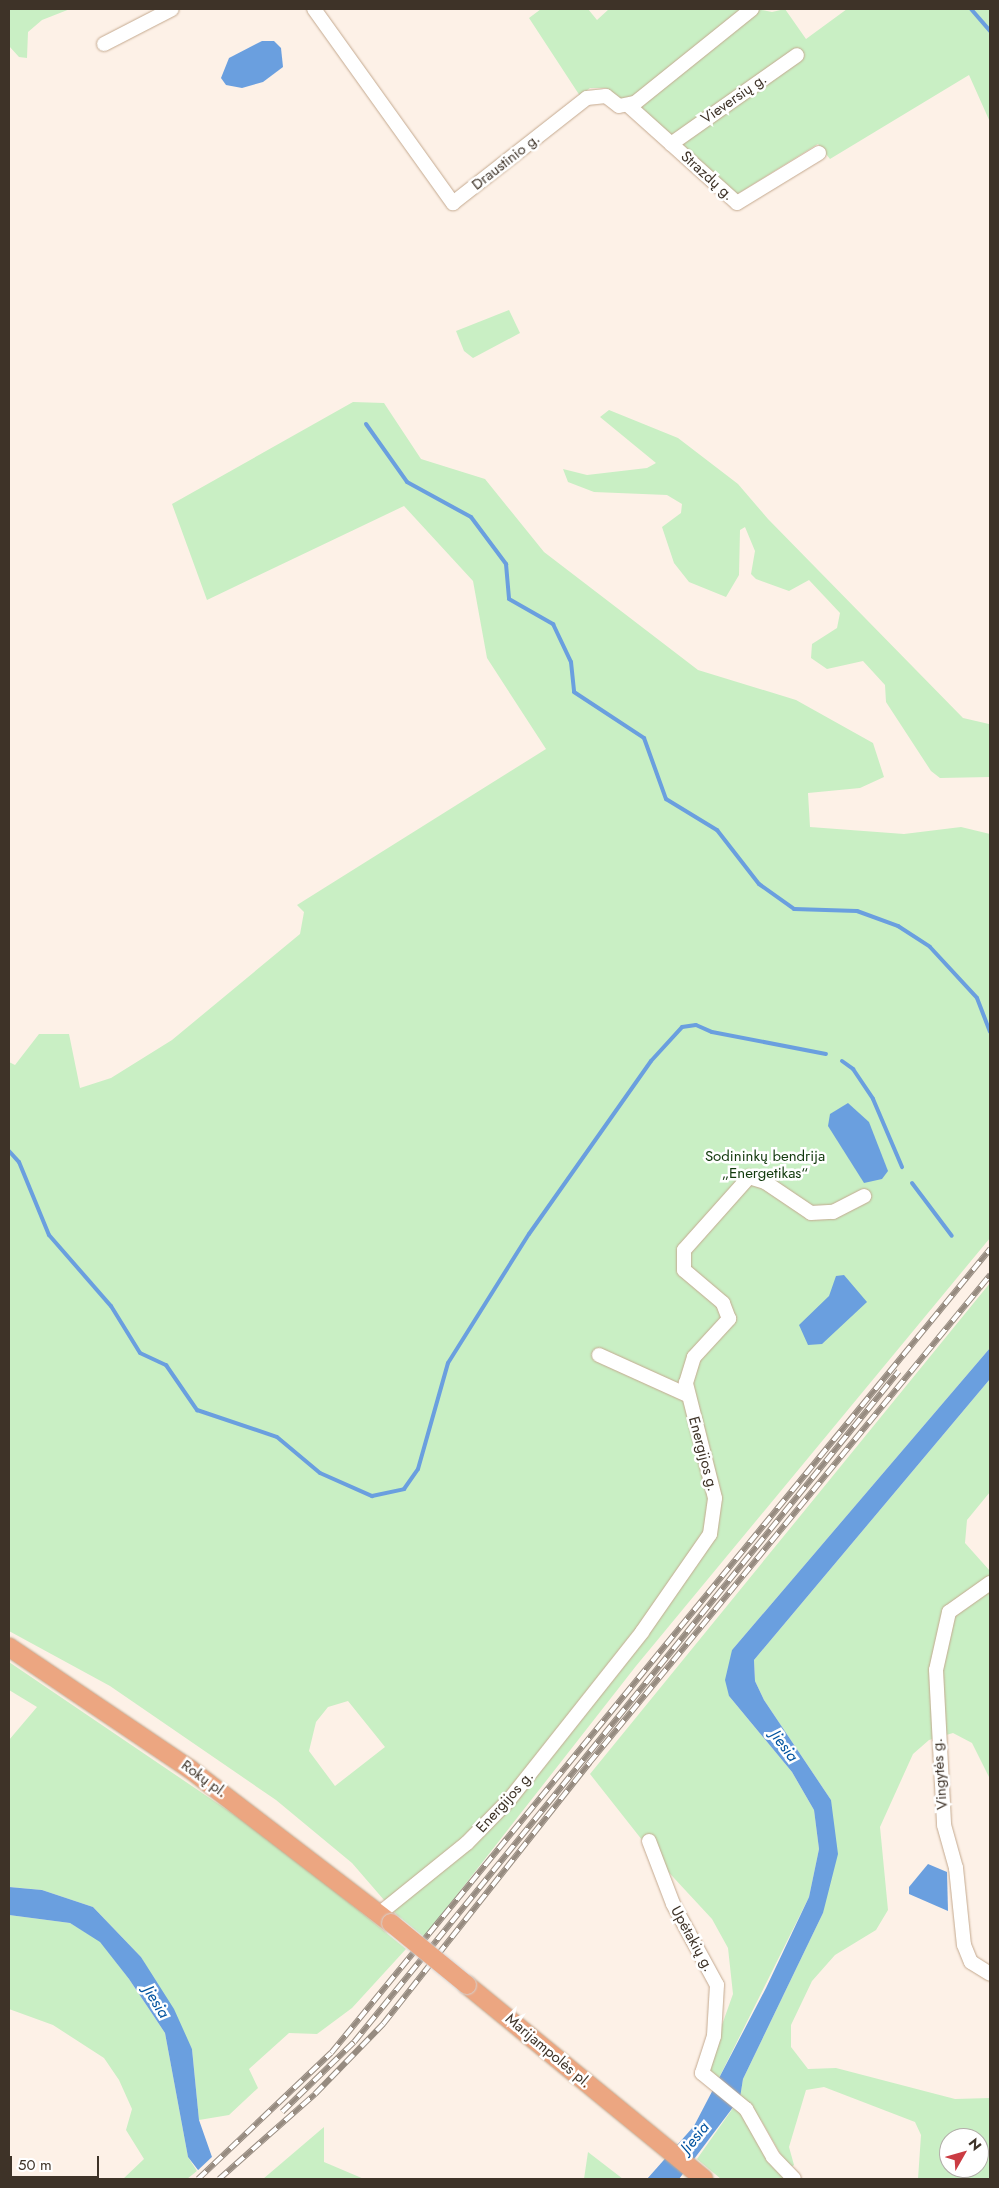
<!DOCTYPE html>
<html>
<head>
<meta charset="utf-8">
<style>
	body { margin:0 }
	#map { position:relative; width:999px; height:2188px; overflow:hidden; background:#fdf1e7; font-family:Jost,sans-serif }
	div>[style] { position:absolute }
	.green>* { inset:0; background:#c9efc4 }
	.water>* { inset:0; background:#6a9fdf }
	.pier>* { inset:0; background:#fdf1e7 }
	.stream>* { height:4px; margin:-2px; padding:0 2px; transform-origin:2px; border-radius:2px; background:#6a9fdf }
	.roads { filter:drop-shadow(0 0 1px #c4a98f) drop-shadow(0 0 1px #c4a98f) }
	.minor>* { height:14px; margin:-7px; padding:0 7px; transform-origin:7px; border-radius:7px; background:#fff }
	.major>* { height:18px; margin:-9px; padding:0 9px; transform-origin:9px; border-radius:9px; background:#eca681 }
	.rail>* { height:5.5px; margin-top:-2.75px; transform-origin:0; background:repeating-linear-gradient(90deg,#fff 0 11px,#968b80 0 22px); box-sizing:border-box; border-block:1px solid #968b80 }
	.bridges { filter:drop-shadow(0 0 1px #d5d2d0) drop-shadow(0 0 1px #d5d2d0) }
	.major-bridge>* { height:18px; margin:-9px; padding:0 9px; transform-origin:9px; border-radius:9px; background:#eca681 }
	span { translate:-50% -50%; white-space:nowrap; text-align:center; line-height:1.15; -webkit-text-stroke:5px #fff; paint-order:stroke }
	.street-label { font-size:15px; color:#3e3328 }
	.park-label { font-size:15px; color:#11390c }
	.water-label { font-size:16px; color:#01539f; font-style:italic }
	.frame { position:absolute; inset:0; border:10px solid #3e3328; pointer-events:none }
	.north { position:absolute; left:939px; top:2128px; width:50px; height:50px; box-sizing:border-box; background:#fff; border:1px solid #b2ada9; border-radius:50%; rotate:52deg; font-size:14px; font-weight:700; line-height:20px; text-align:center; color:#3e3328 }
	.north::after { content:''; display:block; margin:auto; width:18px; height:22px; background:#cb3c43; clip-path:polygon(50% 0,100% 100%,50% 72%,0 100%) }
	.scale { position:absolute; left:10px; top:2156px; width:89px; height:22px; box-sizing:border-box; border:2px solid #3e3328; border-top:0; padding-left:6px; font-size:15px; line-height:18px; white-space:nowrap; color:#3e3328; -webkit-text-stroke:4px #fff; paint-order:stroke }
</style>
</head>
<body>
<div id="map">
	<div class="green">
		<div style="clip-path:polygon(9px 9px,70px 9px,42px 20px,28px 32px,27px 58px,19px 57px,9px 46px)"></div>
		<div style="clip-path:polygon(541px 9px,588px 9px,597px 20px,609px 9px,744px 9px,631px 99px,622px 100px,606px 88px,590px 88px,580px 96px,529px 18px)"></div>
		<div style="clip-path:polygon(757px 9px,772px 12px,785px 9px,806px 39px,847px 9px,990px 9px,990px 122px,969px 75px,830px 159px,818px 144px,736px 195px,637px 107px)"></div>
		<div style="clip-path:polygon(509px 310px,520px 333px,473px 358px,464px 351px,456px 331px)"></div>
		<div style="clip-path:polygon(evenodd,353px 402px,384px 403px,421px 459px,485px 479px,544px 552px,698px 670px,796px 700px,873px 743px,884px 777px,860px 788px,808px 793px,810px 827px,904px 834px,961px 827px,990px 834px,990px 1238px,636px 1666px,424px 1937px,397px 1915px,352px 1863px,276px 1800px,110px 1686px,9px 1631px,9px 1062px,15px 1065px,39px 1034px,69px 1034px,80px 1088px,111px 1078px,172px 1040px,300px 934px,304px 912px,297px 905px,546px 749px,487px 658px,473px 581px,404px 506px,207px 600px,172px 504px,353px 402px,348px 1701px,385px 1747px,335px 1786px,309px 1751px,316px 1722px,328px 1707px,348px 1701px)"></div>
		<div style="clip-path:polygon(609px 410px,678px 438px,738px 484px,768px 519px,963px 718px,989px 724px,990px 777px,940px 778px,931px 771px,886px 702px,885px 685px,863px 661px,827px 669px,811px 658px,812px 644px,837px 628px,840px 613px,809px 580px,789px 591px,756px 579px,751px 574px,755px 551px,745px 527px,740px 530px,739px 575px,726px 597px,689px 582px,674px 563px,662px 527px,681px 513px,682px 504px,667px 495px,594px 492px,568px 482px,563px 469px,587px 475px,647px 468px,656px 463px,600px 417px)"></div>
		<div style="clip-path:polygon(990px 1283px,990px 1348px,732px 1650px,729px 1696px,792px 1772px,814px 1810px,819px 1849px,809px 1897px,717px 2082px,707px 2067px,733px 1994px,728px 1948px,712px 1919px,661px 1864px,590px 1774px)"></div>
		<div style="clip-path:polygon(evenodd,990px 1379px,990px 1492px,967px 1520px,965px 1543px,990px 1571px,990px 1779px,972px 1743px,953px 1733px,929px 1740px,913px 1754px,880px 1827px,888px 1910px,876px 1930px,835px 1955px,812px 1981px,791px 2025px,791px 2047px,808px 2069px,836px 2068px,955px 2099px,990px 2098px,990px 2179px,918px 2179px,921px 2135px,915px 2122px,824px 2087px,806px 2090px,789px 2147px,794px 2165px,789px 2169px,761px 2120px,751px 2127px,764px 2155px,787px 2179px,721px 2179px,697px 2159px,740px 2098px,743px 2079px,823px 1913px,831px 1800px,764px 1700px,755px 1681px,754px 1660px,990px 1379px,949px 2138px,979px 2138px,979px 2168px,949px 2168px,949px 2138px)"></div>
		<div style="clip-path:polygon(9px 1662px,276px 1843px,406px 1949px,352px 2008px,317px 2034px,289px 2033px,249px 2069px,258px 2088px,229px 2115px,199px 2120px,192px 2049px,141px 1957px,93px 1907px,42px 1890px,9px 1887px,9px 1740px,37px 1707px,9px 1690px)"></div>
		<div style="clip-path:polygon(9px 1915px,70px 1923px,100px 1941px,129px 1979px,165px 2033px,188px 2157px,197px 2171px,187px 2179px,123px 2179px,144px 2159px,126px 2130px,132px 2109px,119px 2080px,104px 2058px,53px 2025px,9px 2009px)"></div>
		<div style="clip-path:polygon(324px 2127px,324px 2162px,364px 2179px,263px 2179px)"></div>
		<div style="clip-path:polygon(588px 2152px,623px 2179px,584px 2179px)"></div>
	</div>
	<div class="water">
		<div style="clip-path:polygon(262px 41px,274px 41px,281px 48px,283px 67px,263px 82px,242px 88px,226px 85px,221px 78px,229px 58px)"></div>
		<div style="clip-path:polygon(848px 1103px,869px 1122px,888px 1171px,882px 1179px,864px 1183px,828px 1126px,830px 1114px)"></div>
		<div style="clip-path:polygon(844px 1275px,867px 1302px,822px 1344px,808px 1345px,799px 1325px,829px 1296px,836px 1276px)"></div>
		<div style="clip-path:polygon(990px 1348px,990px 1379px,754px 1660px,755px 1681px,764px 1700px,831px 1800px,838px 1854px,823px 1913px,743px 2079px,740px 2098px,679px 2179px,647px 2179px,694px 2126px,766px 1988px,809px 1897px,819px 1849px,814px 1810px,792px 1772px,729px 1696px,725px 1680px,732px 1650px)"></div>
		<div style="clip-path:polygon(928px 1864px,947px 1872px,948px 1911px,909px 1894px,909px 1887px)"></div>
		<div style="clip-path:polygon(9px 1887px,42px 1890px,93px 1907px,141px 1957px,174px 2009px,192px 2049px,199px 2120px,212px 2157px,230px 2179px,205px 2179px,188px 2157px,165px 2033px,129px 1979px,100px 1942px,70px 1923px,9px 1915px)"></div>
	</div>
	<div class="pier">
		<div style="clip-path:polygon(214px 2155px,232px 2177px,229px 2179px,201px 2179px,195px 2173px)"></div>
	</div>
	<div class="stream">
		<div style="left:971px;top:9px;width:29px;rotate:49deg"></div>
		<div style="left:366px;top:424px;width:71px;rotate:54.7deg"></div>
		<div style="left:407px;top:482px;width:73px;rotate:28.7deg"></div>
		<div style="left:471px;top:517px;width:59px;rotate:53.3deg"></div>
		<div style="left:506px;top:564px;width:35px;rotate:85deg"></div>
		<div style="left:509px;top:599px;width:51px;rotate:29.6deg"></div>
		<div style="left:553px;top:624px;width:42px;rotate:64.7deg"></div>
		<div style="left:571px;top:662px;width:30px;rotate:84deg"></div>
		<div style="left:574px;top:692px;width:84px;rotate:33.3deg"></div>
		<div style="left:644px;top:738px;width:65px;rotate:70.2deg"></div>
		<div style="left:666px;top:799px;width:60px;rotate:31.3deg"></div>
		<div style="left:717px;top:830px;width:68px;rotate:52.1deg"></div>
		<div style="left:759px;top:884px;width:43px;rotate:35.5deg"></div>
		<div style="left:794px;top:909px;width:63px;rotate:1.8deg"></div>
		<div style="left:857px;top:911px;width:44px;rotate:20.1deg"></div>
		<div style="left:898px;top:926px;width:38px;rotate:33deg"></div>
		<div style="left:930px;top:947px;width:69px;rotate:47.3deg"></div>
		<div style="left:977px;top:998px;width:36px;rotate:69deg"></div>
		<div style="left:842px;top:1061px;width:14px;rotate:36deg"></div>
		<div style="left:853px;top:1069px;width:36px;rotate:56deg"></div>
		<div style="left:873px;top:1099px;width:74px;rotate:66.9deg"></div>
		<div style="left:9px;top:1151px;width:15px;rotate:48deg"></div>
		<div style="left:19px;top:1162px;width:79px;rotate:67.7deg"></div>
		<div style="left:49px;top:1235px;width:94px;rotate:48.9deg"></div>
		<div style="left:111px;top:1306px;width:55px;rotate:58.3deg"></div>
		<div style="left:140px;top:1353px;width:29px;rotate:25deg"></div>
		<div style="left:166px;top:1365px;width:55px;rotate:55.4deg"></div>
		<div style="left:197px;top:1410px;width:84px;rotate:18.6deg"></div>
		<div style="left:277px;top:1437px;width:56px;rotate:39.9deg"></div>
		<div style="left:320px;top:1473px;width:57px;rotate:23.9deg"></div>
		<div style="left:372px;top:1496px;width:33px;rotate:-12deg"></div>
		<div style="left:404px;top:1489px;width:24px;rotate:-55deg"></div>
		<div style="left:418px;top:1469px;width:110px;rotate:-74.2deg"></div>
		<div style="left:448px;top:1363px;width:152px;rotate:-57.9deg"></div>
		<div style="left:529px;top:1234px;width:212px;rotate:-54.8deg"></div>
		<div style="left:651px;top:1061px;width:46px;rotate:-47.6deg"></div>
		<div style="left:682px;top:1027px;width:14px;rotate:-8deg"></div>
		<div style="left:696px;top:1025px;width:17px;rotate:24deg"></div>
		<div style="left:712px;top:1032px;width:116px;rotate:10.9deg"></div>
		<div style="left:912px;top:1183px;width:66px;rotate:53deg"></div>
	</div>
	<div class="roads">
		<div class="minor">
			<div style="left:314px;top:9px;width:239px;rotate:54.4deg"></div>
			<div style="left:453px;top:203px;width:170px;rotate:-38.1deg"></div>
			<div style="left:587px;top:98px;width:19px;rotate:-6deg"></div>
			<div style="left:606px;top:96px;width:16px;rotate:38deg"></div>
			<div style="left:619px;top:106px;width:16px;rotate:-11deg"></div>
			<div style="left:635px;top:103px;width:150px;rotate:-38.8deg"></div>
			<div style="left:104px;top:44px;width:76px;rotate:-27.2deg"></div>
			<div style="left:629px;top:106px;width:145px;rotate:41.9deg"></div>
			<div style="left:737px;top:203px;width:96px;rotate:-31.4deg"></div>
			<div style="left:671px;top:144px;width:154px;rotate:-35.2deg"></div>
			<div style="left:599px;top:1355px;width:97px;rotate:24.4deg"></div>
			<div style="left:990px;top:1583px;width:50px;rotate:144.7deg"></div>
			<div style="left:949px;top:1612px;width:59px;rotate:102.6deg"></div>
			<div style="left:936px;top:1670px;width:155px;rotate:87deg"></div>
			<div style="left:944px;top:1825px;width:45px;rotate:74.4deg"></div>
			<div style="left:956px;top:1868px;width:77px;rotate:84.1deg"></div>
			<div style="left:964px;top:1945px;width:18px;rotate:68deg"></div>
			<div style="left:971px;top:1962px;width:22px;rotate:32deg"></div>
			<div style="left:649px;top:1841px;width:67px;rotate:69.1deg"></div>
			<div style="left:673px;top:1904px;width:92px;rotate:61.5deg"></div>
			<div style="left:717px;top:1985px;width:51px;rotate:93.4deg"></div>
			<div style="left:714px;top:2036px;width:39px;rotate:108deg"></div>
			<div style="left:702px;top:2073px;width:57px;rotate:39.3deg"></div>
			<div style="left:746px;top:2109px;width:55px;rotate:60.6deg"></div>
			<div style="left:773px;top:2157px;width:30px;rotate:46deg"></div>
			<div style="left:379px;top:1914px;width:113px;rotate:-38.9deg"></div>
			<div style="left:467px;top:1843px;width:60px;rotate:-45.7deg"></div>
			<div style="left:509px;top:1800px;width:214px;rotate:-51.6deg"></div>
			<div style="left:642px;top:1632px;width:119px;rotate:-55.2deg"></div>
			<div style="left:710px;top:1534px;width:36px;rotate:-82deg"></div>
			<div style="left:715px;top:1498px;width:119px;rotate:-104.2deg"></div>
			<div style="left:686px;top:1383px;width:27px;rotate:-73deg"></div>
			<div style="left:694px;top:1357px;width:52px;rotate:-47.4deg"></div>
			<div style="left:729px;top:1319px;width:17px;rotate:-111deg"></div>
			<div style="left:723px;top:1303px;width:51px;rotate:-139.8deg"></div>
			<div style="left:684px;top:1270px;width:20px;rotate:-90deg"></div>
			<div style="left:684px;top:1250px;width:98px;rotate:-48.3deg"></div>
			<div style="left:749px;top:1177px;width:17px;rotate:17deg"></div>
			<div style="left:765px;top:1182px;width:55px;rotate:34deg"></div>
			<div style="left:811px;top:1213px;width:22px;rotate:-3deg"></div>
			<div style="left:833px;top:1212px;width:35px;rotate:-27deg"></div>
		</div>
		<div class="major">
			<div style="left:9px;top:1647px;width:218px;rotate:34deg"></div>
			<div style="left:190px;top:1769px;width:253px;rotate:37.5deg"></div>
			<div style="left:467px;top:1985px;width:306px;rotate:39.3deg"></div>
		</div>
	</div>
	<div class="rail">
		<div style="left:282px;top:2112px;width:100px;rotate:-44.2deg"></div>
		<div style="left:354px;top:2042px;width:864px;rotate:-50.92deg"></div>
		<div style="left:198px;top:2179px;width:183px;rotate:-43.5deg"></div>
		<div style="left:331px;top:2053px;width:1040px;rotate:-50.66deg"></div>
		<div style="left:219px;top:2179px;width:128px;rotate:-41.5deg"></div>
		<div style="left:315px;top:2094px;width:98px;rotate:-45.8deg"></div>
		<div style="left:383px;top:2024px;width:333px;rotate:-51.7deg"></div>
		<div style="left:589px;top:1763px;width:632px;rotate:-50.59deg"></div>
	</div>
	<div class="bridges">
		<div class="major-bridge">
			<div style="left:391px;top:1923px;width:98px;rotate:39.2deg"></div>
		</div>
	</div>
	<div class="street-label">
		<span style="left:734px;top:99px;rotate:-35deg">Vieversių g.</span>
		<span style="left:506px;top:162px;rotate:-38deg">Draustinio g.</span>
		<span style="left:707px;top:176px;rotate:42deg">Strazdų g.</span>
		<span style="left:703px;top:1454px;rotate:75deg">Energijos g.</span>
		<span style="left:940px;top:1774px;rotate:-94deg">Vingytės g.</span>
		<span style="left:204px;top:1779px;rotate:36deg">Rokų pl.</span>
		<span style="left:505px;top:1802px;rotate:-48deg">Energijos g.</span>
		<span style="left:692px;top:1939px;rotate:61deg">Upėtakių g.</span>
		<span style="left:548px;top:2051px;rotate:40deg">Marijampolės pl.</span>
	</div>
	<div class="park-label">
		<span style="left:765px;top:1165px">Sodininkų bendrija<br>„Energetikas“</span>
	</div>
	<div class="water-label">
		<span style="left:784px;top:1746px;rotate:53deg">Jiesia</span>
		<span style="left:156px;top:2002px;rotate:58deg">Jiesia</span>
		<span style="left:695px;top:2138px;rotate:-51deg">Jiesia</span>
	</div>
	<div class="frame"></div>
	<div class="north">N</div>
	<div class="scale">50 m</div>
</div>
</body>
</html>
